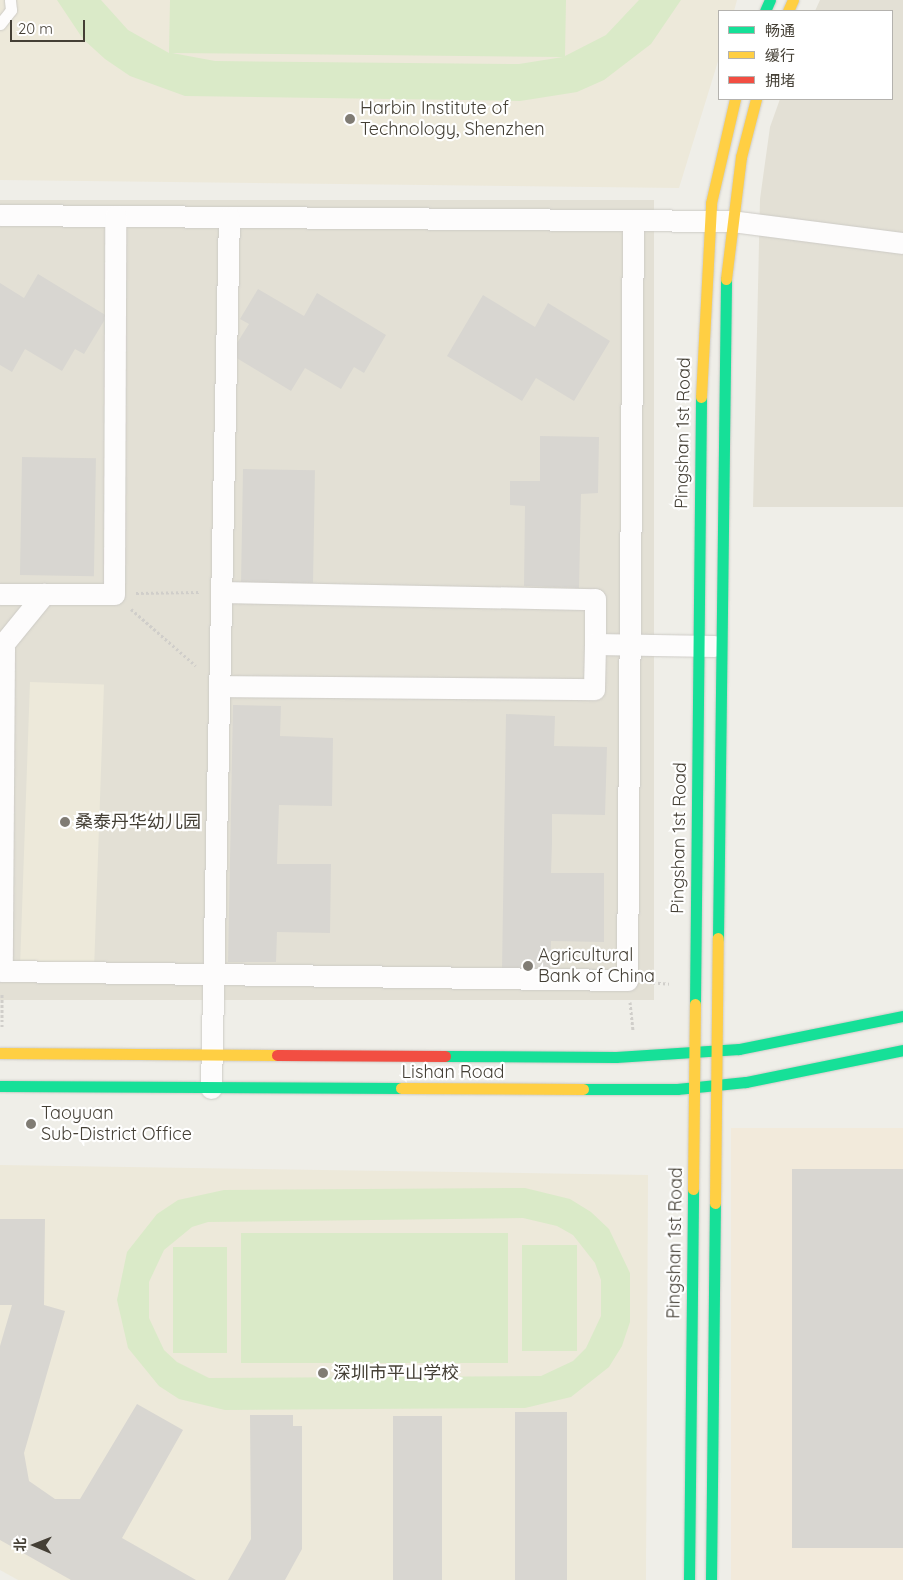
<!DOCTYPE html>
<html>
<head>
<meta charset="utf-8">
<style>
	body { margin:0 }
	#map { position:relative; width:903px; height:1580px; overflow:hidden; background:#efeee8; font-family:Quicksand,"Noto Sans SC",sans-serif }
	div>[style] { position:absolute }
	.residential>* { inset:0; background:#e3e0d5; transform-origin:0 0 }
	.commercial>* { inset:0; background:#f2eadb; transform-origin:0 0 }
	.education>* { inset:0; background:#ede9da; transform-origin:0 0 }
	.green>* { inset:0; background:#daeac8; transform-origin:0 0 }
	.building>* { inset:0; background:#d8d6d1; transform-origin:0 0 }
	.path>* { height:3px; margin-top:-1.5px; transform-origin:0; background:repeating-linear-gradient(90deg,#d0ceca 0 2.5px,transparent 0 5px) }
	.roads { filter:drop-shadow(0 0 1px #cdcbc6) drop-shadow(0 0 1px #cdcbc6) }
	.lane>* { height:11px; margin:-5.5px; padding:0 5.5px; transform-origin:5.5px; border-radius:5.5px; background:#fdfcfc }
	.street>* { height:21px; margin:-10.5px; padding:0 10.5px; transform-origin:10.5px; border-radius:10.5px; background:#fdfcfc }
	.fast>* { height:11px; margin:-5.5px; padding:0 5.5px; transform-origin:5.5px; border-radius:5.5px; background:#16e098 }
	.slow>* { height:11px; margin:-5.5px; padding:0 5.5px; transform-origin:5.5px; border-radius:5.5px; background:#ffcf43 }
	.jam>* { height:11px; margin:-5.5px; padding:0 5.5px; transform-origin:5.5px; border-radius:5.5px; background:#f24e42 }
	.dots>* { width:14px; height:14px; translate:-50% -50%; box-sizing:border-box; border:2px solid #fff; border-radius:50% }
	span { translate:-50% -50%; white-space:nowrap; text-align:center; line-height:1.15; -webkit-text-stroke:4.5px #fff; paint-order:stroke }
	.poi-label { font-size:18px; color:#443f35 }
	.left { translate:0 -50%; text-align:left }
	.street-label { font-size:18px; color:#443f35 }
	.legend { position:absolute; left:718px; top:10px; width:175px; height:90px; box-sizing:border-box; background:#fff; border:1px solid #b4b2ae; margin:0; padding:6px 9px; list-style:none; font-size:15px; color:#443f35 }
	.legend li { display:flex; align-items:center; gap:10px; height:25px }
	.legend b { width:25px; border:1px solid #b4b2ae }
	.north { position:absolute; left:10px; top:1520px; width:50px; height:50px; -webkit-text-stroke:4px #fff; paint-order:stroke; rotate:271deg; font-size:14px; font-weight:700; line-height:20px; text-align:center; color:#443f35 }
	.north::after { content:''; display:block; margin:auto; width:18px; height:22px; background:#443f35; clip-path:polygon(50% 0,100% 100%,50% 72%,0 100%) }
	.scale { position:absolute; left:10px; top:20px; width:75px; height:22px; box-sizing:border-box; border:2px solid #443f35; border-top:0; padding-left:6px; font-size:15px; line-height:18px; white-space:nowrap; color:#443f35; -webkit-text-stroke:4px #fff; paint-order:stroke }
</style>
</head>
<body>
<div id="map">
	<div class="residential">
		<div style="clip-path:polygon(820px 0,903px 0,903px 507px,753px 507px,760px 199px,770px 127px,780px 99px,892px 99px,892px 11px,815px 11px)"></div>
		<div style="left:0;top:200px;width:654px;height:800px"></div>
	</div>
	<div class="commercial">
		<div style="left:903px;top:1128px;width:452px;height:172px;rotate:90deg"></div>
	</div>
	<div class="education">
		<div style="clip-path:polygon(0 0,737px 0,734px 11px,719px 11px,719px 58px,679px 188px,0 180px)"></div>
		<div style="left:30px;top:682px;width:74px;height:279px;rotate:2deg"></div>
		<div style="clip-path:polygon(0 1165px,648px 1175px,646px 1580px,18px 1580px,0 1570px)"></div>
	</div>
	<div class="green">
		<div style="clip-path:polygon(evenodd,57px 0,101px 0,128px 30px,169px 53px,170px 0,566px 0,565px 56px,606px 35px,639px 0,681px 0,651px 44px,604px 80px,577px 92px,520px 101px,185px 96px,130px 76px,105px 59px,83px 39px,57px 0,172px 53px,562px 57px,563px 57px,519px 64px,215px 61px,172px 53px)"></div>
		<div style="clip-path:polygon(evenodd,525px 1188px,570px 1199px,591px 1212px,609px 1229px,630px 1273px,630px 1322px,622px 1346px,609px 1367px,571px 1397px,525px 1408px,225px 1410px,179px 1399px,159px 1386px,128px 1348px,117px 1300px,127px 1252px,157px 1214px,178px 1200px,224px 1190px,525px 1188px,523px 1218px,557px 1226px,573px 1235px,595px 1263px,601px 1280px,601px 1316px,586px 1348px,573px 1361px,541px 1376px,209px 1378px,177px 1362px,164px 1350px,149px 1318px,149px 1282px,164px 1250px,192px 1227px,208px 1222px,523px 1218px)"></div>
		<div style="left:508px;top:1233px;width:130px;height:267px;rotate:90deg"></div>
		<div style="left:522px;top:1245px;width:55px;height:106px"></div>
		<div style="left:173px;top:1247px;width:54px;height:106px"></div>
	</div>
	<div class="building">
		<div style="clip-path:polygon(38px 274px,107px 316px,84px 354px,75px 349px,62px 371px,25px 349px,12px 372px,0 365px,0 283px,24px 298px)"></div>
		<div style="clip-path:polygon(258px 289px,304px 316px,317px 293px,386px 335px,364px 373px,354px 367px,341px 389px,305px 368px,291px 391px,230px 354px,249px 324px,240px 319px)"></div>
		<div style="clip-path:polygon(483px 295px,535px 327px,548px 303px,610px 341px,574px 401px,536px 378px,522px 401px,447px 356px)"></div>
		<div style="clip-path:polygon(540px 436px,599px 437px,598px 493px,581px 494px,579px 588px,524px 586px,525px 506px,510px 505px,510px 481px,540px 481px)"></div>
		<div style="left:22px;top:457px;width:74px;height:118px;rotate:1deg"></div>
		<div style="left:243px;top:469px;width:72px;height:113px;rotate:1deg"></div>
		<div style="clip-path:polygon(233px 705px,281px 706px,280px 736px,333px 738px,332px 806px,279px 805px,278px 835px,277px 864px,331px 864px,330px 933px,277px 932px,276px 962px,228px 962px)"></div>
		<div style="clip-path:polygon(506px 714px,555px 716px,554px 746px,607px 747px,605px 815px,552px 814px,552px 844px,551px 873px,604px 873px,604px 942px,551px 941px,550px 971px,502px 970px)"></div>
		<div style="left:792px;top:1169px;width:111px;height:379px"></div>
		<div style="clip-path:polygon(0 1219px,45px 1219px,44px 1305px,65px 1311px,24px 1453px,29px 1481px,55px 1499px,80px 1499px,137px 1404px,183px 1430px,122px 1538px,196px 1580px,71px 1580px,0 1540px,0 1346px,12px 1305px,0 1305px)"></div>
		<div style="left:515px;top:1412px;width:52px;height:168px"></div>
		<div style="clip-path:polygon(250px 1415px,293px 1415px,293px 1426px,302px 1426px,302px 1549px,285px 1580px,228px 1580px,251px 1539px)"></div>
		<div style="left:393px;top:1416px;width:49px;height:164px"></div>
	</div>
	<div class="path">
		<div style="left:136px;top:593px;width:63px;rotate:-0.9deg"></div>
		<div style="left:131px;top:609px;width:86px;rotate:41.2deg"></div>
		<div style="left:648px;top:982px;width:21px;rotate:5deg"></div>
		<div style="left:630px;top:1002px;width:29px;rotate:84deg"></div>
		<div style="left:2px;top:1027px;width:33px;rotate:-90deg"></div>
	</div>
	<div class="roads">
		<div class="lane">
			<div style="left:0;top:24px;width:18px;rotate:-52deg"></div>
			<div style="left:11px;top:10px;width:10px;rotate:-96deg"></div>
		</div>
		<div class="street">
			<div style="left:0;top:215px;width:731px;rotate:0.47deg"></div>
			<div style="left:731px;top:221px;width:173px;rotate:7.3deg"></div>
			<div style="left:221px;top:592px;width:374px;rotate:1.1deg"></div>
			<div style="left:595px;top:599px;width:45px;rotate:90deg"></div>
			<div style="left:0;top:594px;width:44px"></div>
			<div style="left:0;top:648px;width:70px;rotate:-50.8deg"></div>
			<div style="left:44px;top:594px;width:70px"></div>
			<div style="left:114px;top:594px;width:378px;rotate:-89.8deg"></div>
			<div style="left:4px;top:648px;width:323px;rotate:90.4deg"></div>
			<div style="left:2px;top:971px;width:625px;rotate:0.83deg"></div>
			<div style="left:627px;top:980px;width:760px;rotate:-89.55deg"></div>
			<div style="left:219px;top:686px;width:375px;rotate:0.5deg"></div>
			<div style="left:594px;top:689px;width:45px;rotate:-88.7deg"></div>
			<div style="left:595px;top:644px;width:119px;rotate:1deg"></div>
			<div style="left:211px;top:1088px;width:871px;rotate:-88.82deg"></div>
		</div>
		<div class="fast">
			<div style="left:765px;top:11px;width:12px;rotate:-66deg"></div>
			<div style="left:718px;top:938px;width:659px;rotate:-89.3deg"></div>
			<div style="left:695px;top:1004px;width:607px;rotate:-89.43deg"></div>
			<div style="left:445px;top:1056px;width:171px;rotate:0.3deg"></div>
			<div style="left:616px;top:1057px;width:123px;rotate:-3.7deg"></div>
			<div style="left:739px;top:1049px;width:167px;rotate:-11.4deg"></div>
			<div style="left:0;top:1086px;width:401px;rotate:0.3deg"></div>
			<div style="left:583px;top:1089px;width:94px"></div>
			<div style="left:677px;top:1089px;width:69px;rotate:-5.8deg"></div>
			<div style="left:746px;top:1082px;width:160px;rotate:-11.5deg"></div>
			<div style="left:689px;top:1580px;width:391px;rotate:-89.4deg"></div>
			<div style="left:711px;top:1580px;width:377px;rotate:-89.4deg"></div>
		</div>
		<div class="slow">
			<div style="left:788px;top:11px;width:12px;rotate:-66deg"></div>
			<div style="left:726px;top:279px;width:123px;rotate:-83deg"></div>
			<div style="left:741px;top:157px;width:60px;rotate:-75.5deg"></div>
			<div style="left:701px;top:397px;width:194px;rotate:-87deg"></div>
			<div style="left:711px;top:203px;width:107px;rotate:-77deg"></div>
			<div style="left:0;top:1053px;width:277px;rotate:0.4deg"></div>
			<div style="left:401px;top:1088px;width:182px;rotate:0.3deg"></div>
			<div style="left:693px;top:1189px;width:185px;rotate:-89.4deg"></div>
			<div style="left:715px;top:1203px;width:265px;rotate:-89.4deg"></div>
		</div>
		<div class="jam">
			<div style="left:277px;top:1055px;width:168px;rotate:0.3deg"></div>
		</div>
	</div>
	<div class="dots">
		<div style="left:350px;top:119px;background:#807c74"></div>
		<div style="left:65px;top:822px;background:#807c74"></div>
		<div style="left:528px;top:966px;background:#807c74"></div>
		<div style="left:31px;top:1124px;background:#807c74"></div>
		<div style="left:323px;top:1373px;background:#807c74"></div>
	</div>
	<div class="poi-label">
		<span class="left" style="left:360px;top:119px">Harbin Institute of<br>Technology, Shenzhen</span>
		<span class="left" style="left:75px;top:822px">桑泰丹华幼儿园</span>
		<span class="left" style="left:538px;top:966px">Agricultural<br>Bank of China</span>
		<span class="left" style="left:41px;top:1124px">Taoyuan<br>Sub-District Office</span>
		<span class="left" style="left:333px;top:1373px">深圳市平山学校</span>
	</div>
	<div class="street-label">
		<span style="left:683px;top:433px;rotate:-89deg">Pingshan 1st Road</span>
		<span style="left:679px;top:838px;rotate:-89deg">Pingshan 1st Road</span>
		<span style="left:453px;top:1072px">Lishan Road</span>
		<span style="left:675px;top:1243px;rotate:-89deg">Pingshan 1st Road</span>
	</div>
	<ul class="legend">
	<li><b style="height:6px;background:#16e098"></b>畅通</li>
	<li><b style="height:6px;background:#ffcf43"></b>缓行</li>
	<li><b style="height:6px;background:#f24e42"></b>拥堵</li>
	</ul>
	<div class="north">北</div>
	<div class="scale">20 m</div>
</div>
</body>
</html>
